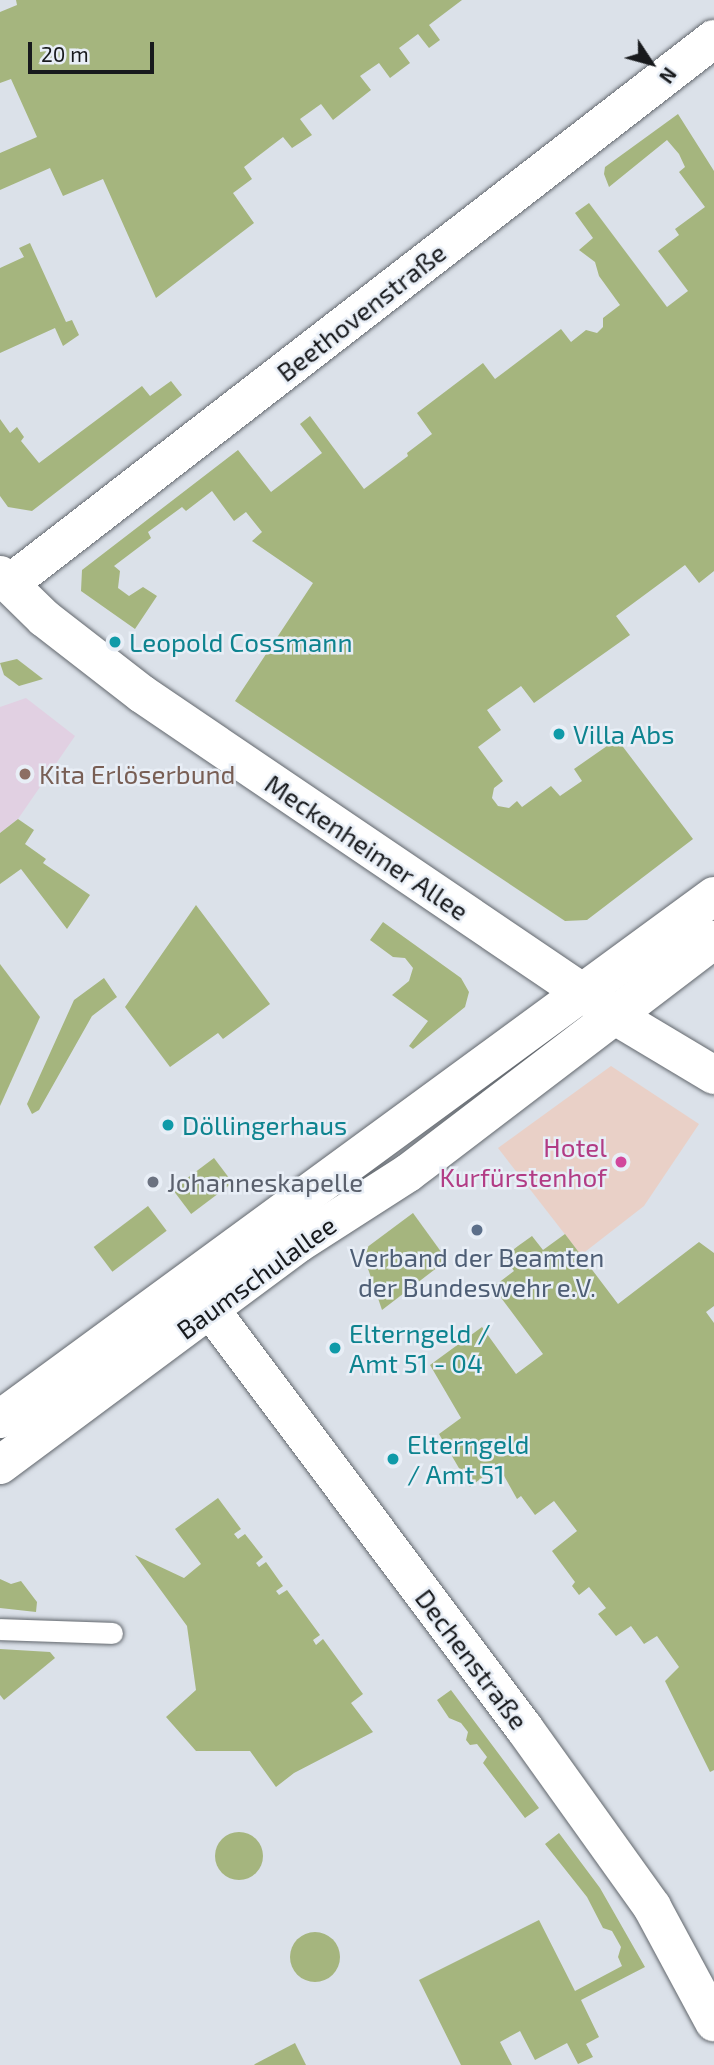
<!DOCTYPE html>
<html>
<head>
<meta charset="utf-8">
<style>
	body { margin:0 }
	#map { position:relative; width:714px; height:2065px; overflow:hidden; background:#dbe1e9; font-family:"Exo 2",sans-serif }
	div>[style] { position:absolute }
	.commercial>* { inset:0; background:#e9d0c7 }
	.education>* { inset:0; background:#e1d0e2 }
	.green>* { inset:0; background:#a5b57e; transform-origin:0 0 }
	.round { border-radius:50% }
	.roads { filter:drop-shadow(0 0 2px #62676d) drop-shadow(0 0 2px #62676d) }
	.lane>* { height:21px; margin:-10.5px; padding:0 10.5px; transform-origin:10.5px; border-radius:10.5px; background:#fff }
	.street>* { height:38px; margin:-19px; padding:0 19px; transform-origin:19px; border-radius:19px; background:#fff }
	.secondary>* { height:38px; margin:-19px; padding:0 19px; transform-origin:19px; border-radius:19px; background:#fff }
	.dots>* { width:19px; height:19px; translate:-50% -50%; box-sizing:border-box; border:4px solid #e8eef6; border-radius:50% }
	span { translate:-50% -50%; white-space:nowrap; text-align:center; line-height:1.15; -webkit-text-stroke:5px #e8eef6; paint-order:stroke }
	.street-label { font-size:26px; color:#181a1d }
	.culture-label { font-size:26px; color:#0d838f }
	.left { translate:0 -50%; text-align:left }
	.education-label { font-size:26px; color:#785e54 }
	.hotel-label { font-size:26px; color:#b23c85 }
	.right { translate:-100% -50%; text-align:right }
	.worship-label { font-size:26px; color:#5b616d }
	.service-label { font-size:26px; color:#4e5e75 }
	.north { position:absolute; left:616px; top:28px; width:70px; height:70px; -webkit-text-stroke:5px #e8eef6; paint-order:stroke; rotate:126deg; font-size:19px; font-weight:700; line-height:28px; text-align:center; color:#181a1d }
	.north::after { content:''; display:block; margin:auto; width:24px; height:32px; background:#181a1d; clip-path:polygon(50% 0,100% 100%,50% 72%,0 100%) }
	.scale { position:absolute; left:28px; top:42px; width:126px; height:32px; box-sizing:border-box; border:4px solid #181a1d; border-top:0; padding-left:9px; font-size:21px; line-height:24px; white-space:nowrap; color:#181a1d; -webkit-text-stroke:5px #e8eef6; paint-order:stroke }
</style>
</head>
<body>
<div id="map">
	<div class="commercial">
		<div style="clip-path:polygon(611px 1066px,699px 1124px,644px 1206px,581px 1255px,498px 1148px)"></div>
	</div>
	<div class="education">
		<div style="clip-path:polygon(26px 698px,75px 736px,18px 819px,0 833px,0 707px)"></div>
	</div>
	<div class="green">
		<div style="clip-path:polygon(16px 0,462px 0,429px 25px,440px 40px,429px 48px,418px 34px,399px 48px,410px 63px,390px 78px,379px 63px,360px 76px,371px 90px,333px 120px,321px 104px,300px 119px,312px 135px,292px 148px,283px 137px,244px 167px,252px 179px,233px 193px,254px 223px,156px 298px,103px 179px,63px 196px,50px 168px,0 190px,0 153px,37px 137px,11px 79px,0 83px,0 12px,17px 5px)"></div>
		<div style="clip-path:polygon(678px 114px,714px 171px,714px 571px,699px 583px,685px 565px,616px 616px,630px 635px,534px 703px,521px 686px,487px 710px,501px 730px,478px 747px,503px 781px,494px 788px,492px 798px,498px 806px,509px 808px,517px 801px,522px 807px,551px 786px,560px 796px,582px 781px,574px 769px,617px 739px,693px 839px,587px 920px,565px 921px,235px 701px,313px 583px,252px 541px,262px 532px,246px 512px,234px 521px,212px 491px,186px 511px,182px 507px,148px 532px,151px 538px,114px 566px,120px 571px,118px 588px,129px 596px,143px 587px,157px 596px,135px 629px,81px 591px,82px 570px,238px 450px,271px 492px,322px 453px,300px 424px,310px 416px,364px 489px,408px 456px,407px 453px,432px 434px,417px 413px,483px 363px,495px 379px,561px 329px,571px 342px,586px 330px,597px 333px,603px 327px,603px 318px,620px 305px,599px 276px,595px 262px,579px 250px,593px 238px,575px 213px,589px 203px,667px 307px,688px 291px,658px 251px,679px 235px,675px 229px,705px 207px,679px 172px,685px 167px,679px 154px,667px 140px,609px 187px,604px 174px,605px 167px)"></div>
		<div style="clip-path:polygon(30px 243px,66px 322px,72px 320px,79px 335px,63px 346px,55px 328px,0 353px,0 268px,24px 257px,19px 248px)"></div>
		<div style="clip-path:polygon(171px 381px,182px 395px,32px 511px,8px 507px,0 496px,0 419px,10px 433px,17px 427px,24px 437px,21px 441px,39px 463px,142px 386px,150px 396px)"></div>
		<div style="clip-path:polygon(17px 659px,43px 679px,19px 686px,4px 675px,0 663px)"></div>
		<div style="clip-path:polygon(18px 819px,34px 830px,25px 844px,46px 859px,43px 863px,90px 895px,67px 929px,21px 869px,0 884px,0 833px)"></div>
		<div style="clip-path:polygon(196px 905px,270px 1004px,223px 1039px,218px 1033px,170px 1067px,125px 1007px)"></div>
		<div style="clip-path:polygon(383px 922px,461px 978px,469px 992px,465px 1007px,413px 1049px,409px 1046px,428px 1021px,392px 995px,409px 981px,413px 968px,405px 958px,393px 957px,370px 940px)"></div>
		<div style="clip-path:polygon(0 964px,40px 1017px,0 1106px)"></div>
		<div style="clip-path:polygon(104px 978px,117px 997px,92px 1016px,39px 1110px,32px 1114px,27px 1104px,74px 1000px)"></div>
		<div style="left:214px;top:1158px;width:31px;height:52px;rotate:53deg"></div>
		<div style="left:148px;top:1206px;width:31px;height:68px;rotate:53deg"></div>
		<div style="clip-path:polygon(413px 1213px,447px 1260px,382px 1310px,362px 1251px)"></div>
		<div style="clip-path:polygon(565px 1234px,618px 1304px,699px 1242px,714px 1253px,714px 1306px,706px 1312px,714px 1323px,714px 1770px,710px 1772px,665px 1681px,679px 1667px,657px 1636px,644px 1644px,631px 1626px,616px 1636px,598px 1614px,606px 1608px,589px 1587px,579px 1595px,572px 1586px,575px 1582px,552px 1551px,577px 1531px,554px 1501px,535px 1515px,521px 1496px,517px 1499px,498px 1465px,470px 1487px,439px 1434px,461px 1418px,430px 1365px,482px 1327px,516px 1374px,543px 1354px,493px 1287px,514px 1271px,504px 1257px,518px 1246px,532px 1236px,543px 1250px)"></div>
		<div style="clip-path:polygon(218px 1498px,241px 1529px,234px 1534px,238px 1539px,245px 1534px,263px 1557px,256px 1563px,259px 1567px,266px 1562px,283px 1586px,276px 1591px,279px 1595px,287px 1590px,320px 1635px,313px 1640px,316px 1645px,323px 1639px,363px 1694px,351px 1703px,373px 1732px,294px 1773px,276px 1787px,250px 1751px,196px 1751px,166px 1717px,196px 1690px,187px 1626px,135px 1555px,184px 1578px,201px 1564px,175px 1529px)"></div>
		<div style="clip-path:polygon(0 1579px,11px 1584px,21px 1581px,37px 1602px,36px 1612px,0 1608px)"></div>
		<div style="clip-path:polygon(0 1649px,50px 1652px,55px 1658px,4px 1700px,0 1695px)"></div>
		<div style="clip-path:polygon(451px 1690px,539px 1808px,525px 1818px,483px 1763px,487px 1757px,477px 1744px,470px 1745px,466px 1740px,468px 1732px,461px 1723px,449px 1718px,437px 1700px)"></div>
		<div class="round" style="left:215px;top:1832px;width:48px;height:48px"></div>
		<div style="clip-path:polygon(559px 1833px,600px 1888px,645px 1967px,581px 2000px,599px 2037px,586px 2044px,593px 2057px,578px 2064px,567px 2043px,535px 2060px,520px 2031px,500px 2042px,512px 2065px,461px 2065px,419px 1980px,539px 1920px,575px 1991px,622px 1966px,618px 1957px,621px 1947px,612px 1931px,603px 1928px,587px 1897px,545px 1844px)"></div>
		<div class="round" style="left:290px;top:1932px;width:50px;height:50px"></div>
		<div style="clip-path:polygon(295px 2043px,306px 2065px,254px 2065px,255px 2064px)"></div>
	</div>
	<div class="roads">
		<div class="lane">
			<div style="left:0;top:1629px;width:112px;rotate:2deg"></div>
		</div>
		<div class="street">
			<div style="left:9px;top:584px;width:891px;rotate:-37.71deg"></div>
			<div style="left:617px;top:1017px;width:113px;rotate:30.9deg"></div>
			<div style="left:210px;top:1309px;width:524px;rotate:53.15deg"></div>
			<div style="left:524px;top:1728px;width:220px;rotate:54.4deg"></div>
			<div style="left:652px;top:1907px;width:131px;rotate:61.7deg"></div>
		</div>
		<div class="secondary">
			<div style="left:0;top:575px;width:62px;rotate:44.3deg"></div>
			<div style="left:44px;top:618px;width:124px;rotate:37.8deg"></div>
			<div style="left:142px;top:694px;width:554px;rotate:34.12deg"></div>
			<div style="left:0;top:1419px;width:885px;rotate:-36.22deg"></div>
			<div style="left:0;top:1465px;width:372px;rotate:-36.6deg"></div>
			<div style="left:299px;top:1243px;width:130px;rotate:-32.7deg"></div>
			<div style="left:408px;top:1173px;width:385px;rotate:-37.3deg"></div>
		</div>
	</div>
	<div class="dots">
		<div style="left:115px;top:642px;background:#0f9aa8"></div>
		<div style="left:559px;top:734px;background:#0f9aa8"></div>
		<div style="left:25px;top:774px;background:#8d6e63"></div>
		<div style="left:168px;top:1125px;background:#0f9aa8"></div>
		<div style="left:621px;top:1162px;background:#d1479c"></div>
		<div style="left:153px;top:1182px;background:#6b7280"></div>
		<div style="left:477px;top:1230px;background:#5c6f8a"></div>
		<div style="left:335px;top:1348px;background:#0f9aa8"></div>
		<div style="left:393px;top:1459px;background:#0f9aa8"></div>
	</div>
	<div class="street-label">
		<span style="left:361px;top:312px;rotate:-38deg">Beethovenstraße</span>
		<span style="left:367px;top:847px;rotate:34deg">Meckenheimer Allee</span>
		<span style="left:256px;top:1277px;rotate:-36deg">Baumschulallee</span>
		<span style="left:472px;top:1659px;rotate:53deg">Dechenstraße</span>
	</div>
	<div class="culture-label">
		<span class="left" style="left:129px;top:642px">Leopold Cossmann</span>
		<span class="left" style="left:573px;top:734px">Villa Abs</span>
		<span class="left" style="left:182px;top:1125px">Döllingerhaus</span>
		<span class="left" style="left:349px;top:1348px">Elterngeld /<br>Amt 51 - 04</span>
		<span class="left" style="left:407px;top:1459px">Elterngeld<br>/ Amt 51</span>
	</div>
	<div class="education-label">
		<span class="left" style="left:39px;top:774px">Kita Erlöserbund</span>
	</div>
	<div class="hotel-label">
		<span class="right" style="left:607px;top:1162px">Hotel<br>Kurfürstenhof</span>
	</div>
	<div class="worship-label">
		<span class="left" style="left:167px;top:1182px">Johanneskapelle</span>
	</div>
	<div class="service-label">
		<span style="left:477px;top:1272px">Verband der Beamten<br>der Bundeswehr e.V.</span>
	</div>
	<div class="north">N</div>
	<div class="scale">20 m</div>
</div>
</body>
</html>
